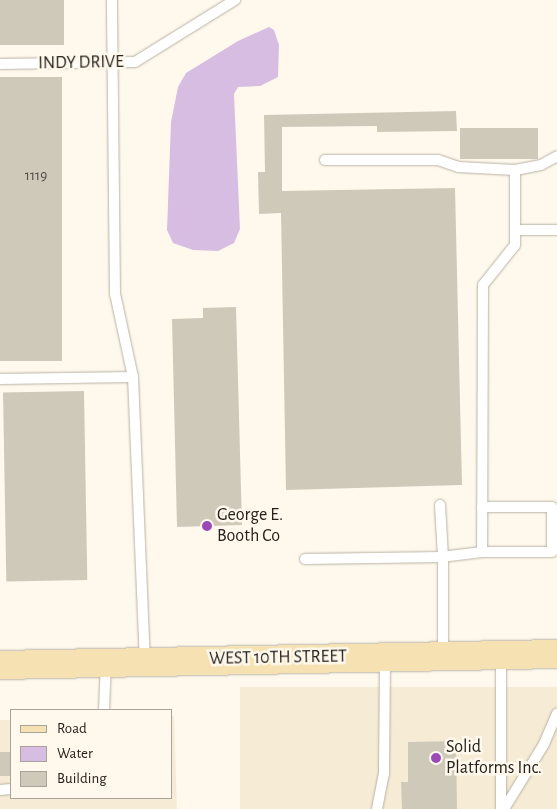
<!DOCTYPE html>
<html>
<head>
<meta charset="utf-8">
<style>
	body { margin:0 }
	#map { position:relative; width:557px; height:809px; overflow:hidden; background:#fff9ed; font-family:"Alegreya Sans",sans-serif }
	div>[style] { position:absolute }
	.built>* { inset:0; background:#f6ecd6; transform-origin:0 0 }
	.water>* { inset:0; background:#d7bde1 }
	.building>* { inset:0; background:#cfc9ba; transform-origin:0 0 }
	.roads { filter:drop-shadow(0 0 1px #b9b2a4) drop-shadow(0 0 1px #b9b2a4) }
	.service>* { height:10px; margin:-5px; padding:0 5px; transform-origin:5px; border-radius:5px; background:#fff }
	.primary>* { height:28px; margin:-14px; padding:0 14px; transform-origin:14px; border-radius:14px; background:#f5e1b1 }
	.dots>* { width:14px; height:14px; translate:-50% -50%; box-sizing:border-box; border:2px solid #fff9ed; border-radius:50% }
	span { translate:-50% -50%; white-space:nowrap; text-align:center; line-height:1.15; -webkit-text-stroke:5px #fff9ed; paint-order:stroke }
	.number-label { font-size:15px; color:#504c44 }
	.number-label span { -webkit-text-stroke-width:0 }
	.street-label { font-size:18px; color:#25221d }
	.poi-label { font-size:18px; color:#25221d }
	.left { translate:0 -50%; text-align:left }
	.legend { position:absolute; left:10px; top:709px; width:162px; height:90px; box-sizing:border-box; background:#fff9ed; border:1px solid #a8a39a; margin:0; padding:6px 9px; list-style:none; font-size:15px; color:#25221d }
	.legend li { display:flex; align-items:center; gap:10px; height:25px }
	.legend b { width:25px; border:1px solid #a8a39a }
</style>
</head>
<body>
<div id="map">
	<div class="built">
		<div style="left:557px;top:687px;width:122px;height:317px;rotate:90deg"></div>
		<div style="clip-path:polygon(171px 716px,174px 716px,177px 809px,0 809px,0 720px,11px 720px,11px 798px,171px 798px)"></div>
	</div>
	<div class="water">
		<div style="clip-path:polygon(269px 27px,274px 30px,279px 45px,278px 77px,260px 86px,238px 87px,234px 94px,240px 229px,234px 243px,218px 251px,193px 250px,173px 243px,167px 230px,171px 122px,178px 87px,186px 73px,238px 41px)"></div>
	</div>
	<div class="building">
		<div style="left:0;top:0;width:64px;height:45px"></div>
		<div style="left:0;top:77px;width:62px;height:284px"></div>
		<div style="clip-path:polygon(456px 111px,457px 131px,377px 132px,377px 126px,282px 127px,282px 191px,455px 188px,462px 485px,286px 490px,281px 213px,259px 214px,258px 172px,265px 172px,264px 115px)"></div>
		<div style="left:460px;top:128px;width:78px;height:31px"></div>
		<div style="clip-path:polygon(236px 307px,242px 525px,177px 527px,172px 319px,203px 318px,203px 308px)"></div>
		<div style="left:84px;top:391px;width:189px;height:81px;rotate:89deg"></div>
		<div style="clip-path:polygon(456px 741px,457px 809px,402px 809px,401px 782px,408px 782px,408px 742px)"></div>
		<div style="left:0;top:752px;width:11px;height:24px"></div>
	</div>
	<div class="roads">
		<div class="service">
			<div style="left:0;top:64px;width:135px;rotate:-0.8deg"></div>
			<div style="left:135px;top:62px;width:118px;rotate:-31.8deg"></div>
			<div style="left:325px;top:160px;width:113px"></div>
			<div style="left:438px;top:160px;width:21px;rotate:19deg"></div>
			<div style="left:458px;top:167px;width:57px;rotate:3deg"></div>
			<div style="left:515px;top:170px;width:75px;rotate:90deg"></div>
			<div style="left:515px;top:245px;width:51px;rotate:128.7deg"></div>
			<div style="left:483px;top:285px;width:267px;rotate:90.2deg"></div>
			<div style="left:482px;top:552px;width:39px;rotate:173deg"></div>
			<div style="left:443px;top:557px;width:97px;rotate:90deg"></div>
			<div style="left:515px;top:170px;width:26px;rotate:-11deg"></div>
			<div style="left:541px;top:165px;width:18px;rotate:-29deg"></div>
			<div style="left:515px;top:230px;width:42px"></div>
			<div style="left:133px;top:377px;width:284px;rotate:87.6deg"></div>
			<div style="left:0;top:379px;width:133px;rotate:-0.9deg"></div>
			<div style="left:133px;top:377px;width:85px;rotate:-102.2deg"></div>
			<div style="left:115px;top:294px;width:294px;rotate:-90.6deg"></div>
			<div style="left:482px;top:507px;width:70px"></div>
			<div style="left:552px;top:507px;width:45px;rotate:90deg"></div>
			<div style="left:552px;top:552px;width:70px;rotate:180deg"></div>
			<div style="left:305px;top:559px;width:138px;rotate:-0.8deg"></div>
			<div style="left:443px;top:557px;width:52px;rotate:-93.3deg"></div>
			<div style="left:104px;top:710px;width:47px;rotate:-87.6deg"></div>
			<div style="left:0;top:790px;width:11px;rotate:-5deg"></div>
			<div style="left:377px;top:809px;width:36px;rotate:-79deg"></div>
			<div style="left:384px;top:774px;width:115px;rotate:-89.5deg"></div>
			<div style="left:501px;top:809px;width:153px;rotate:-90deg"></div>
			<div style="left:504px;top:809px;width:76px;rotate:-58.4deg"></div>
			<div style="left:544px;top:744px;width:33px;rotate:-67deg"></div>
		</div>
		<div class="primary">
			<div style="left:0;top:665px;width:557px;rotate:-1.13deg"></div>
		</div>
	</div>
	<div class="dots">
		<div style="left:207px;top:526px;background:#9c49b8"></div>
		<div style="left:436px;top:758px;background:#9c49b8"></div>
	</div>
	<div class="number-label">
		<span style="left:36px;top:176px">1119</span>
	</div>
	<div class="street-label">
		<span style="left:81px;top:63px;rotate:-1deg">INDY DRIVE</span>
		<span style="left:278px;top:658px;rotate:-1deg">WEST 10TH STREET</span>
	</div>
	<div class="poi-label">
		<span class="left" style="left:217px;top:526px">George E.<br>Booth Co</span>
		<span class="left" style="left:446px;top:758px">Solid<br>Platforms Inc.</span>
	</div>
	<ul class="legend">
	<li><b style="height:6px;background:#f5e1b1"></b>Road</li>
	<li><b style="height:14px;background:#d7bde1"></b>Water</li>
	<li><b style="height:14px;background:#cfc9ba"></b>Building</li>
	</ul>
</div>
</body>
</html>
